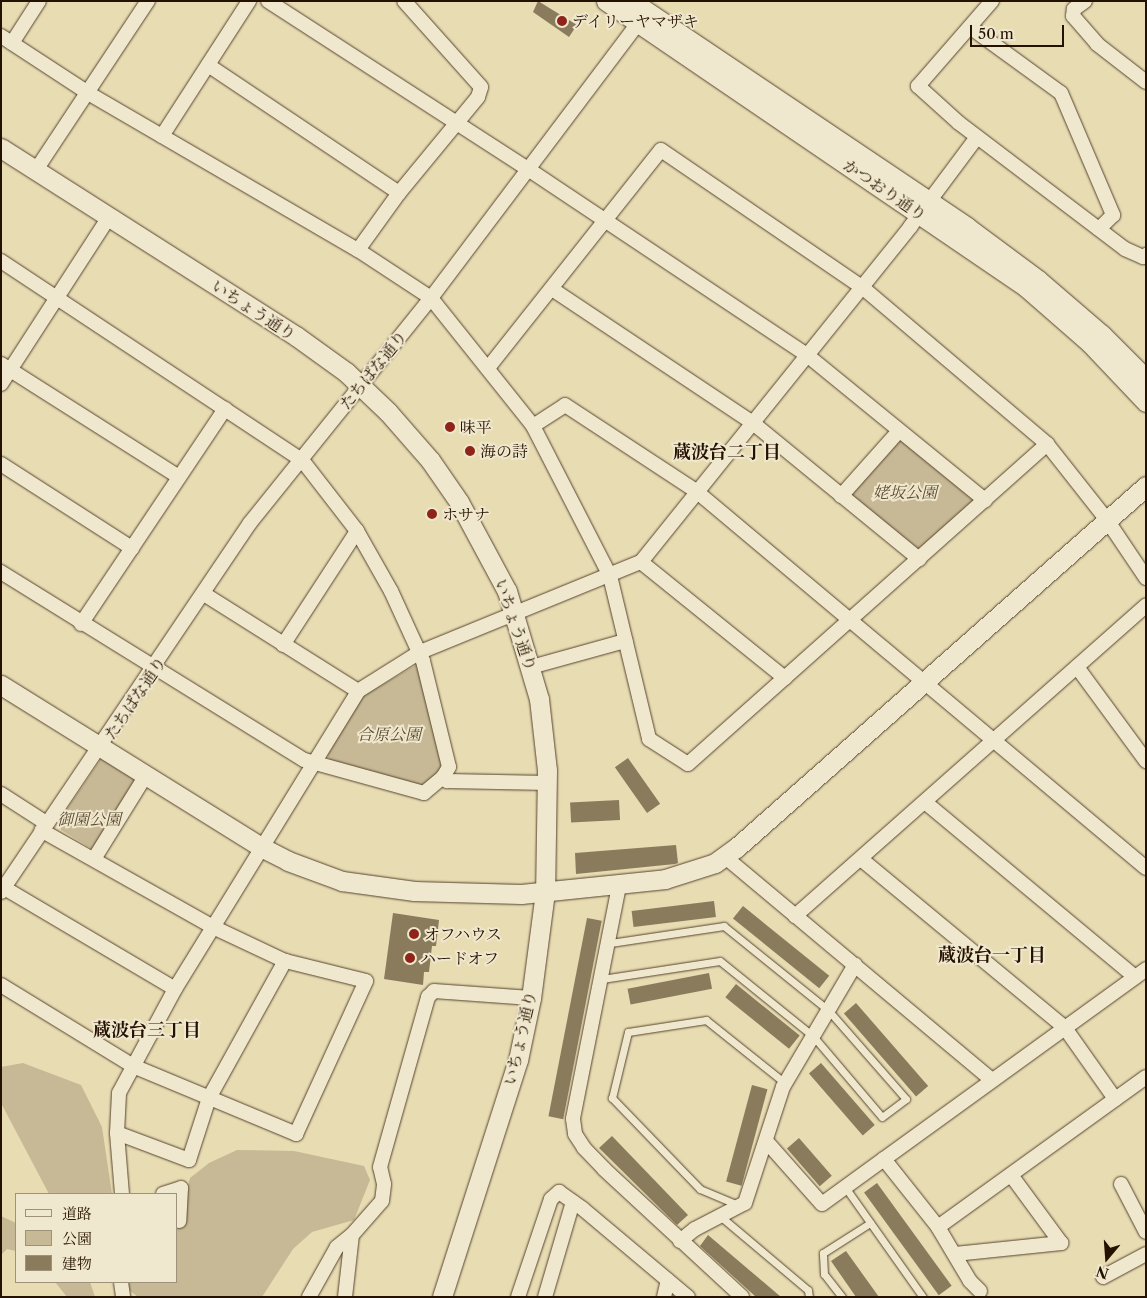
<!DOCTYPE html>
<html>
<head>
<meta charset="utf-8">
<style>
	body { margin:0 }
	#map { position:relative; width:1147px; height:1298px; overflow:hidden; background:#e8dcb3; font-family:"Libre Caslon Text","Noto Serif JP",serif }
	div>[style] { position:absolute }
	.green>* { inset:0; background:#c7b995 }
	.building>* { inset:0; background:#8a7b5d; transform-origin:0 0 }
	.roads { filter:drop-shadow(0 0 1px #56442d) drop-shadow(0 0 1px #56442d) }
	.lane>* { height:7px; margin:-3.5px; padding:0 3.5px; transform-origin:3.5px; border-radius:3.5px; background:#f0e8ce }
	.street>* { height:14px; margin:-7px; padding:0 7px; transform-origin:7px; border-radius:7px; background:#f0e8ce }
	.secondary>* { height:19px; margin:-9.5px; padding:0 9.5px; transform-origin:9.5px; border-radius:9.5px; background:#f0e8ce }
	.dots>* { width:14px; height:14px; translate:-50% -50%; box-sizing:border-box; border:2px solid #f0e8ce; border-radius:50% }
	span { translate:-50% -50%; white-space:nowrap; text-align:center; line-height:1.15; -webkit-text-stroke:4px #f0e8ce; paint-order:stroke }
	.poi-label { font-size:16px; color:#251100 }
	.left { translate:0 -50%; text-align:left }
	.street-label { font-size:16px; color:#251100 }
	.park-label { font-size:16px; color:#5e4c34; font-style:italic }
	.neighbourhood-label { font-size:18px; color:#251100; font-weight:700 }
	.frame { position:absolute; inset:0; border:2px solid #251100; pointer-events:none }
	.legend { position:absolute; left:15px; top:1193px; width:162px; height:90px; box-sizing:border-box; background:#f0e8ce; border:1px solid #9f927c; margin:0; padding:6px 9px; list-style:none; font-size:15px; color:#251100 }
	.legend li { display:flex; align-items:center; gap:10px; height:25px }
	.legend b { width:25px; border:1px solid #9f927c }
	.north { position:absolute; left:1082px; top:1233px; width:50px; height:50px; -webkit-text-stroke:4px #f0e8ce; paint-order:stroke; rotate:198deg; font-size:14px; font-weight:700; line-height:20px; text-align:center; color:#251100 }
	.north::after { content:''; display:block; margin:auto; width:18px; height:22px; background:#251100; clip-path:polygon(50% 0,100% 100%,50% 72%,0 100%) }
	.scale { position:absolute; left:970px; top:25px; width:94px; height:22px; box-sizing:border-box; border:2px solid #251100; border-top:0; padding-left:6px; font-size:15px; line-height:18px; white-space:nowrap; color:#251100; -webkit-text-stroke:4px #f0e8ce; paint-order:stroke }
</style>
</head>
<body>
<div id="map">
	<div class="green">
		<div style="clip-path:polygon(899px 431px,985px 500px,919px 559px,841px 496px)"></div>
		<div style="clip-path:polygon(418px 664px,442px 765px,437px 775px,419px 788px,333px 765px,325px 752px,361px 697px)"></div>
		<div style="clip-path:polygon(101px 759px,138px 782px,96px 851px,61px 830px,60px 819px)"></div>
		<div style="clip-path:polygon(23px 1063px,81px 1085px,102px 1127px,112px 1194px,49px 1194px,1px 1103px,1px 1067px)"></div>
		<div style="clip-path:polygon(237px 1150px,294px 1151px,364px 1166px,370px 1180px,354px 1220px,312px 1232px,293px 1249px,262px 1297px,138px 1297px,119px 1282px,176px 1282px,176px 1235px,190px 1178px,209px 1163px)"></div>
		<div style="clip-path:polygon(1px 1216px,16px 1223px,16px 1251px,7px 1249px,1px 1255px)"></div>
		<div style="clip-path:polygon(55px 1282px,90px 1282px,95px 1297px,67px 1297px)"></div>
	</div>
	<div class="building">
		<div style="clip-path:polygon(538px 1px,577px 25px,569px 37px,533px 12px)"></div>
		<div style="left:628px;top:758px;width:56px;height:16px;rotate:55deg"></div>
		<div style="left:619px;top:800px;width:20px;height:49px;rotate:87deg"></div>
		<div style="clip-path:polygon(676px 845px,678px 863px,675px 864px,576px 874px,575px 853px)"></div>
		<div style="left:714px;top:901px;width:16px;height:83px;rotate:83deg"></div>
		<div style="left:743px;top:906px;width:111px;height:16px;rotate:39deg"></div>
		<div style="clip-path:polygon(393px 913px,439px 920px,436px 946px,432px 946px,429px 972px,424px 972px,423px 985px,384px 979px)"></div>
		<div style="left:587px;top:918px;width:15px;height:202px;rotate:11deg"></div>
		<div style="left:709px;top:973px;width:16px;height:83px;rotate:79deg"></div>
		<div style="left:736px;top:984px;width:82px;height:17px;rotate:39deg"></div>
		<div style="left:856px;top:1003px;width:110px;height:16px;rotate:49deg"></div>
		<div style="left:821px;top:1063px;width:82px;height:16px;rotate:49deg"></div>
		<div style="left:752px;top:1085px;width:16px;height:100px;rotate:15deg"></div>
		<div style="clip-path:polygon(612px 1136px,688px 1215px,677px 1225px,599px 1148px)"></div>
		<div style="left:799px;top:1138px;width:50px;height:16px;rotate:49deg"></div>
		<div style="left:877px;top:1183px;width:127px;height:16px;rotate:54deg"></div>
		<div style="clip-path:polygon(708px 1235px,781px 1297px,756px 1297px,700px 1246px)"></div>
		<div style="clip-path:polygon(846px 1251px,879px 1297px,856px 1297px,831px 1261px)"></div>
	</div>
	<div class="roads">
		<div class="lane">
			<div style="left:602px;top:979px;width:119px;rotate:-8.7deg"></div>
			<div style="left:720px;top:961px;width:119px;rotate:38.9deg"></div>
			<div style="left:813px;top:1036px;width:106px;rotate:49.6deg"></div>
			<div style="left:882px;top:1117px;width:30px;rotate:-37deg"></div>
			<div style="left:906px;top:1099px;width:118px;rotate:-131.2deg"></div>
			<div style="left:828px;top:1010px;width:134px;rotate:-141.1deg"></div>
			<div style="left:724px;top:926px;width:115px;rotate:171.5deg"></div>
			<div style="left:845px;top:1187px;width:135px;rotate:54.7deg"></div>
			<div style="left:738px;top:1205px;width:41px;rotate:-157.2deg"></div>
			<div style="left:700px;top:1189px;width:127px;rotate:-134deg"></div>
			<div style="left:612px;top:1098px;width:68px;rotate:-76.4deg"></div>
			<div style="left:628px;top:1032px;width:79px;rotate:-8.7deg"></div>
			<div style="left:706px;top:1020px;width:101px;rotate:38.6deg"></div>
			<div style="left:720px;top:1216px;width:115px;rotate:40.1deg"></div>
			<div style="left:808px;top:1290px;width:7px;rotate:82deg"></div>
			<div style="left:842px;top:1297px;width:29px;rotate:-128deg"></div>
			<div style="left:824px;top:1274px;width:21px;rotate:-93deg"></div>
			<div style="left:823px;top:1253px;width:56px;rotate:-32.6deg"></div>
		</div>
		<div class="street">
			<div style="left:268px;top:1px;width:310px;rotate:32.9deg"></div>
			<div style="left:528px;top:169px;width:335px;rotate:33.7deg"></div>
			<div style="left:807px;top:355px;width:230px;rotate:39.2deg"></div>
			<div style="left:992px;top:1px;width:113px;rotate:131deg"></div>
			<div style="left:918px;top:86px;width:55px;rotate:42.1deg"></div>
			<div style="left:959px;top:123px;width:208px;rotate:37.2deg"></div>
			<div style="left:1125px;top:249px;width:20px;rotate:24deg"></div>
			<div style="left:1143px;top:257px;width:4px;rotate:-34deg"></div>
			<div style="left:1085px;top:1px;width:14px;rotate:144deg"></div>
			<div style="left:1074px;top:9px;width:7px;rotate:98deg"></div>
			<div style="left:1073px;top:16px;width:37px;rotate:49deg"></div>
			<div style="left:1097px;top:44px;width:62px;rotate:37.8deg"></div>
			<div style="left:970px;top:27px;width:112px;rotate:36deg"></div>
			<div style="left:1061px;top:93px;width:133px;rotate:66.9deg"></div>
			<div style="left:1113px;top:215px;width:20px;rotate:135deg"></div>
			<div style="left:1px;top:36px;width:104px;rotate:33.2deg"></div>
			<div style="left:88px;top:93px;width:312px;rotate:30.2deg"></div>
			<div style="left:358px;top:250px;width:87px;rotate:33.3deg"></div>
			<div style="left:431px;top:298px;width:164px;rotate:51.4deg"></div>
			<div style="left:533px;top:426px;width:169px;rotate:62.8deg"></div>
			<div style="left:610px;top:576px;width:168px;rotate:76.5deg"></div>
			<div style="left:649px;top:739px;width:46px;rotate:32.7deg"></div>
			<div style="left:688px;top:764px;width:481px;rotate:-41.7deg"></div>
			<div style="left:12px;top:43px;width:50px;rotate:-57.3deg"></div>
			<div style="left:208px;top:65px;width:230px;rotate:33.8deg"></div>
			<div style="left:162px;top:136px;width:161px;rotate:-57.2deg"></div>
			<div style="left:36px;top:170px;width:203px;rotate:-56.5deg"></div>
			<div style="left:358px;top:250px;width:70px;rotate:-54.3deg"></div>
			<div style="left:399px;top:193px;width:124px;rotate:-50.5deg"></div>
			<div style="left:478px;top:97px;width:10px;rotate:-73deg"></div>
			<div style="left:481px;top:87px;width:115px;rotate:-131.8deg"></div>
			<div style="left:1px;top:261px;width:361px;rotate:33.5deg"></div>
			<div style="left:302px;top:460px;width:90px;rotate:52.2deg"></div>
			<div style="left:357px;top:531px;width:69px;rotate:60.5deg"></div>
			<div style="left:391px;top:591px;width:77px;rotate:65.4deg"></div>
			<div style="left:423px;top:661px;width:109px;rotate:76.2deg"></div>
			<div style="left:449px;top:767px;width:12px;rotate:121deg"></div>
			<div style="left:443px;top:777px;width:25px;rotate:140deg"></div>
			<div style="left:424px;top:793px;width:124px;rotate:-164.6deg"></div>
			<div style="left:304px;top:760px;width:357px;rotate:-148.2deg"></div>
			<div style="left:552px;top:289px;width:242px;rotate:33.7deg"></div>
			<div style="left:753px;top:423px;width:215px;rotate:39.3deg"></div>
			<div style="left:1px;top:364px;width:211px;rotate:32.4deg"></div>
			<div style="left:488px;top:368px;width:278px;rotate:-51.6deg"></div>
			<div style="left:661px;top:150px;width:243px;rotate:34.3deg"></div>
			<div style="left:862px;top:287px;width:243px;rotate:40.3deg"></div>
			<div style="left:1047px;top:444px;width:97px;rotate:51.7deg"></div>
			<div style="left:1107px;top:520px;width:70px;rotate:56.1deg"></div>
			<div style="left:1px;top:384px;width:199px;rotate:-57.1deg"></div>
			<div style="left:533px;top:426px;width:38px;rotate:-33deg"></div>
			<div style="left:565px;top:405px;width:157px;rotate:33.3deg"></div>
			<div style="left:696px;top:491px;width:587px;rotate:39.96deg"></div>
			<div style="left:1px;top:464px;width:156px;rotate:32.7deg"></div>
			<div style="left:841px;top:496px;width:87px;rotate:-48.3deg"></div>
			<div style="left:641px;top:562px;width:185px;rotate:38.9deg"></div>
			<div style="left:204px;top:594px;width:182px;rotate:32.2deg"></div>
			<div style="left:81px;top:624px;width:259px;rotate:-56.2deg"></div>
			<div style="left:283px;top:645px;width:136px;rotate:-57deg"></div>
			<div style="left:531px;top:667px;width:98px;rotate:-15.5deg"></div>
			<div style="left:1077px;top:667px;width:117px;rotate:53.7deg"></div>
			<div style="left:443px;top:777px;width:6px;rotate:45deg"></div>
			<div style="left:447px;top:781px;width:101px;rotate:1.1deg"></div>
			<div style="left:1px;top:794px;width:54px;rotate:32.8deg"></div>
			<div style="left:925px;top:802px;width:273px;rotate:39.8deg"></div>
			<div style="left:724px;top:856px;width:349px;rotate:39.9deg"></div>
			<div style="left:94px;top:859px;width:99px;rotate:-58.2deg"></div>
			<div style="left:861px;top:859px;width:265px;rotate:39.6deg"></div>
			<div style="left:1065px;top:1028px;width:87px;rotate:54.8deg"></div>
			<div style="left:1px;top:886px;width:202px;rotate:30.6deg"></div>
			<div style="left:619px;top:886px;width:237px;rotate:101.2deg"></div>
			<div style="left:573px;top:1119px;width:15px;rotate:82deg"></div>
			<div style="left:575px;top:1134px;width:17px;rotate:57deg"></div>
			<div style="left:584px;top:1148px;width:29px;rotate:46deg"></div>
			<div style="left:604px;top:1169px;width:188px;rotate:42.8deg"></div>
			<div style="left:1px;top:892px;width:445px;rotate:-56deg"></div>
			<div style="left:250px;top:523px;width:289px;rotate:-51.2deg"></div>
			<div style="left:431px;top:298px;width:344px;rotate:-53deg"></div>
			<div style="left:795px;top:916px;width:469px;rotate:-41.5deg"></div>
			<div style="left:1px;top:985px;width:155px;rotate:31.5deg"></div>
			<div style="left:133px;top:1066px;width:177px;rotate:22.6deg"></div>
			<div style="left:296px;top:1134px;width:168px;rotate:-65.4deg"></div>
			<div style="left:366px;top:981px;width:83px;rotate:-166.1deg"></div>
			<div style="left:285px;top:961px;width:80px;rotate:-154.7deg"></div>
			<div style="left:213px;top:927px;width:197px;rotate:-150.6deg"></div>
			<div style="left:117px;top:1133px;width:77px;rotate:20.6deg"></div>
			<div style="left:189px;top:1160px;width:65px;rotate:-72.1deg"></div>
			<div style="left:209px;top:1098px;width:157px;rotate:-61deg"></div>
			<div style="left:766px;top:1141px;width:84px;rotate:48.4deg"></div>
			<div style="left:822px;top:1204px;width:77px;rotate:-36deg"></div>
			<div style="left:1121px;top:1184px;width:54px;rotate:62.5deg"></div>
			<div style="left:122px;top:1194px;width:61px;rotate:-94.7deg"></div>
			<div style="left:117px;top:1133px;width:40px;rotate:-87.1deg"></div>
			<div style="left:119px;top:1093px;width:118px;rotate:-61.7deg"></div>
			<div style="left:175px;top:989px;width:350px;rotate:-58.4deg"></div>
			<div style="left:358px;top:691px;width:73px;rotate:-32.2deg"></div>
			<div style="left:420px;top:652px;width:239px;rotate:-22.2deg"></div>
			<div style="left:641px;top:562px;width:430px;rotate:-51.2deg"></div>
			<div style="left:910px;top:227px;width:112px;rotate:-53.3deg"></div>
			<div style="left:163px;top:1194px;width:19px;rotate:-18deg"></div>
			<div style="left:181px;top:1188px;width:33px;rotate:93deg"></div>
			<div style="left:938px;top:1227px;width:256px;rotate:-35.8deg"></div>
			<div style="left:680px;top:1241px;width:19px;rotate:-39deg"></div>
			<div style="left:695px;top:1229px;width:56px;rotate:-27.5deg"></div>
			<div style="left:745px;top:1203px;width:122px;rotate:-71.9deg"></div>
			<div style="left:783px;top:1087px;width:142px;rotate:-59.5deg"></div>
			<div style="left:955px;top:1254px;width:107px;rotate:-5.9deg"></div>
			<div style="left:1061px;top:1243px;width:84px;rotate:-126.3deg"></div>
			<div style="left:1103px;top:1277px;width:49px;rotate:-28.1deg"></div>
			<div style="left:121px;top:1282px;width:15px;rotate:82deg"></div>
			<div style="left:980px;top:1291px;width:14px;rotate:-135deg"></div>
			<div style="left:970px;top:1281px;width:63px;rotate:-120.7deg"></div>
			<div style="left:938px;top:1227px;width:87px;rotate:-128.5deg"></div>
			<div style="left:884px;top:1159px;width:324px;rotate:-35.9deg"></div>
			<div style="left:309px;top:1297px;width:57px;rotate:-60.8deg"></div>
			<div style="left:337px;top:1247px;width:19px;rotate:-39deg"></div>
			<div style="left:345px;top:1297px;width:62px;rotate:-83.6deg"></div>
			<div style="left:352px;top:1235px;width:45px;rotate:-48.6deg"></div>
			<div style="left:382px;top:1201px;width:17px;rotate:-83deg"></div>
			<div style="left:384px;top:1184px;width:17px;rotate:-103deg"></div>
			<div style="left:380px;top:1167px;width:177px;rotate:-74.2deg"></div>
			<div style="left:428px;top:997px;width:8px;rotate:-45deg"></div>
			<div style="left:434px;top:991px;width:97px;rotate:4.1deg"></div>
			<div style="left:518px;top:1297px;width:103px;rotate:-71.4deg"></div>
			<div style="left:551px;top:1199px;width:11px;rotate:-41deg"></div>
			<div style="left:559px;top:1192px;width:29px;rotate:35deg"></div>
			<div style="left:583px;top:1209px;width:137px;rotate:40deg"></div>
			<div style="left:545px;top:1297px;width:99px;rotate:-73.6deg"></div>
			<div style="left:664px;top:1297px;width:17px;rotate:-77deg"></div>
		</div>
		<div class="secondary">
			<div style="left:606px;top:1px;width:508px;rotate:34.25deg"></div>
			<div style="left:1026px;top:287px;width:84px;rotate:41.1deg"></div>
			<div style="left:1089px;top:342px;width:83px;rotate:46.5deg"></div>
			<div style="left:631px;top:1px;width:405px;rotate:33.9deg"></div>
			<div style="left:967px;top:227px;width:89px;rotate:36.7deg"></div>
			<div style="left:1038px;top:280px;width:84px;rotate:40.7deg"></div>
			<div style="left:1102px;top:335px;width:62px;rotate:45deg"></div>
			<div style="left:1px;top:148px;width:350px;rotate:32.5deg"></div>
			<div style="left:296px;top:336px;width:62px;rotate:35.8deg"></div>
			<div style="left:346px;top:372px;width:58px;rotate:43.6deg"></div>
			<div style="left:388px;top:412px;width:64px;rotate:48.8deg"></div>
			<div style="left:430px;top:460px;width:51px;rotate:55.4deg"></div>
			<div style="left:459px;top:502px;width:101px;rotate:61.7deg"></div>
			<div style="left:507px;top:591px;width:113px;rotate:73.5deg"></div>
			<div style="left:539px;top:699px;width:71px;rotate:83.6deg"></div>
			<div style="left:547px;top:770px;width:122px;rotate:90.9deg"></div>
			<div style="left:545px;top:892px;width:107px;rotate:97.5deg"></div>
			<div style="left:531px;top:998px;width:63px;rotate:101.8deg"></div>
			<div style="left:518px;top:1060px;width:249px;rotate:107.8deg"></div>
			<div style="left:1px;top:685px;width:306px;rotate:31.9deg"></div>
			<div style="left:261px;top:847px;width:30px;rotate:27deg"></div>
			<div style="left:288px;top:861px;width:58px;rotate:20.3deg"></div>
			<div style="left:342px;top:881px;width:73px;rotate:7.9deg"></div>
			<div style="left:414px;top:891px;width:107px;rotate:1.6deg"></div>
			<div style="left:521px;top:894px;width:145px;rotate:-5.9deg"></div>
			<div style="left:665px;top:879px;width:52px;rotate:-17.7deg"></div>
			<div style="left:715px;top:863px;width:26px;rotate:-36deg"></div>
			<div style="left:736px;top:848px;width:547px;rotate:-41.44deg"></div>
		</div>
	</div>
	<div class="dots">
		<div style="left:562px;top:21px;background:#8f2418"></div>
		<div style="left:450px;top:427px;background:#8f2418"></div>
		<div style="left:470px;top:451px;background:#8f2418"></div>
		<div style="left:432px;top:514px;background:#8f2418"></div>
		<div style="left:414px;top:934px;background:#8f2418"></div>
		<div style="left:410px;top:958px;background:#8f2418"></div>
	</div>
	<div class="poi-label">
		<span class="left" style="left:572px;top:21px">デイリーヤマザキ</span>
		<span class="left" style="left:460px;top:427px">味平</span>
		<span class="left" style="left:480px;top:451px">海の詩</span>
		<span class="left" style="left:442px;top:514px">ホサナ</span>
		<span class="left" style="left:424px;top:934px">オフハウス</span>
		<span class="left" style="left:420px;top:958px">ハードオフ</span>
	</div>
	<div class="street-label">
		<span style="left:885px;top:190px;rotate:34deg">かつおり通り</span>
		<span style="left:254px;top:310px;rotate:33deg">いちょう通り</span>
		<span style="left:373px;top:370px;rotate:-51deg">たちばな通り</span>
		<span style="left:516px;top:625px;rotate:71deg">いちょう通り</span>
		<span style="left:135px;top:698px;rotate:-56deg">たちばな通り</span>
		<span style="left:520px;top:1038px;rotate:-77deg">いちょう通り</span>
	</div>
	<div class="park-label">
		<span style="left:905px;top:492px">姥坂公園</span>
		<span style="left:389px;top:734px">合原公園</span>
		<span style="left:89px;top:819px">御園公園</span>
	</div>
	<div class="neighbourhood-label">
		<span style="left:727px;top:452px">蔵波台二丁目</span>
		<span style="left:992px;top:955px">蔵波台一丁目</span>
		<span style="left:147px;top:1030px">蔵波台三丁目</span>
	</div>
	<div class="frame"></div>
	<ul class="legend">
	<li><b style="height:6px;background:#f0e8ce"></b>道路</li>
	<li><b style="height:14px;background:#c7b995"></b>公園</li>
	<li><b style="height:14px;background:#8a7b5d"></b>建物</li>
	</ul>
	<div class="north">N</div>
	<div class="scale">50 m</div>
</div>
</body>
</html>
